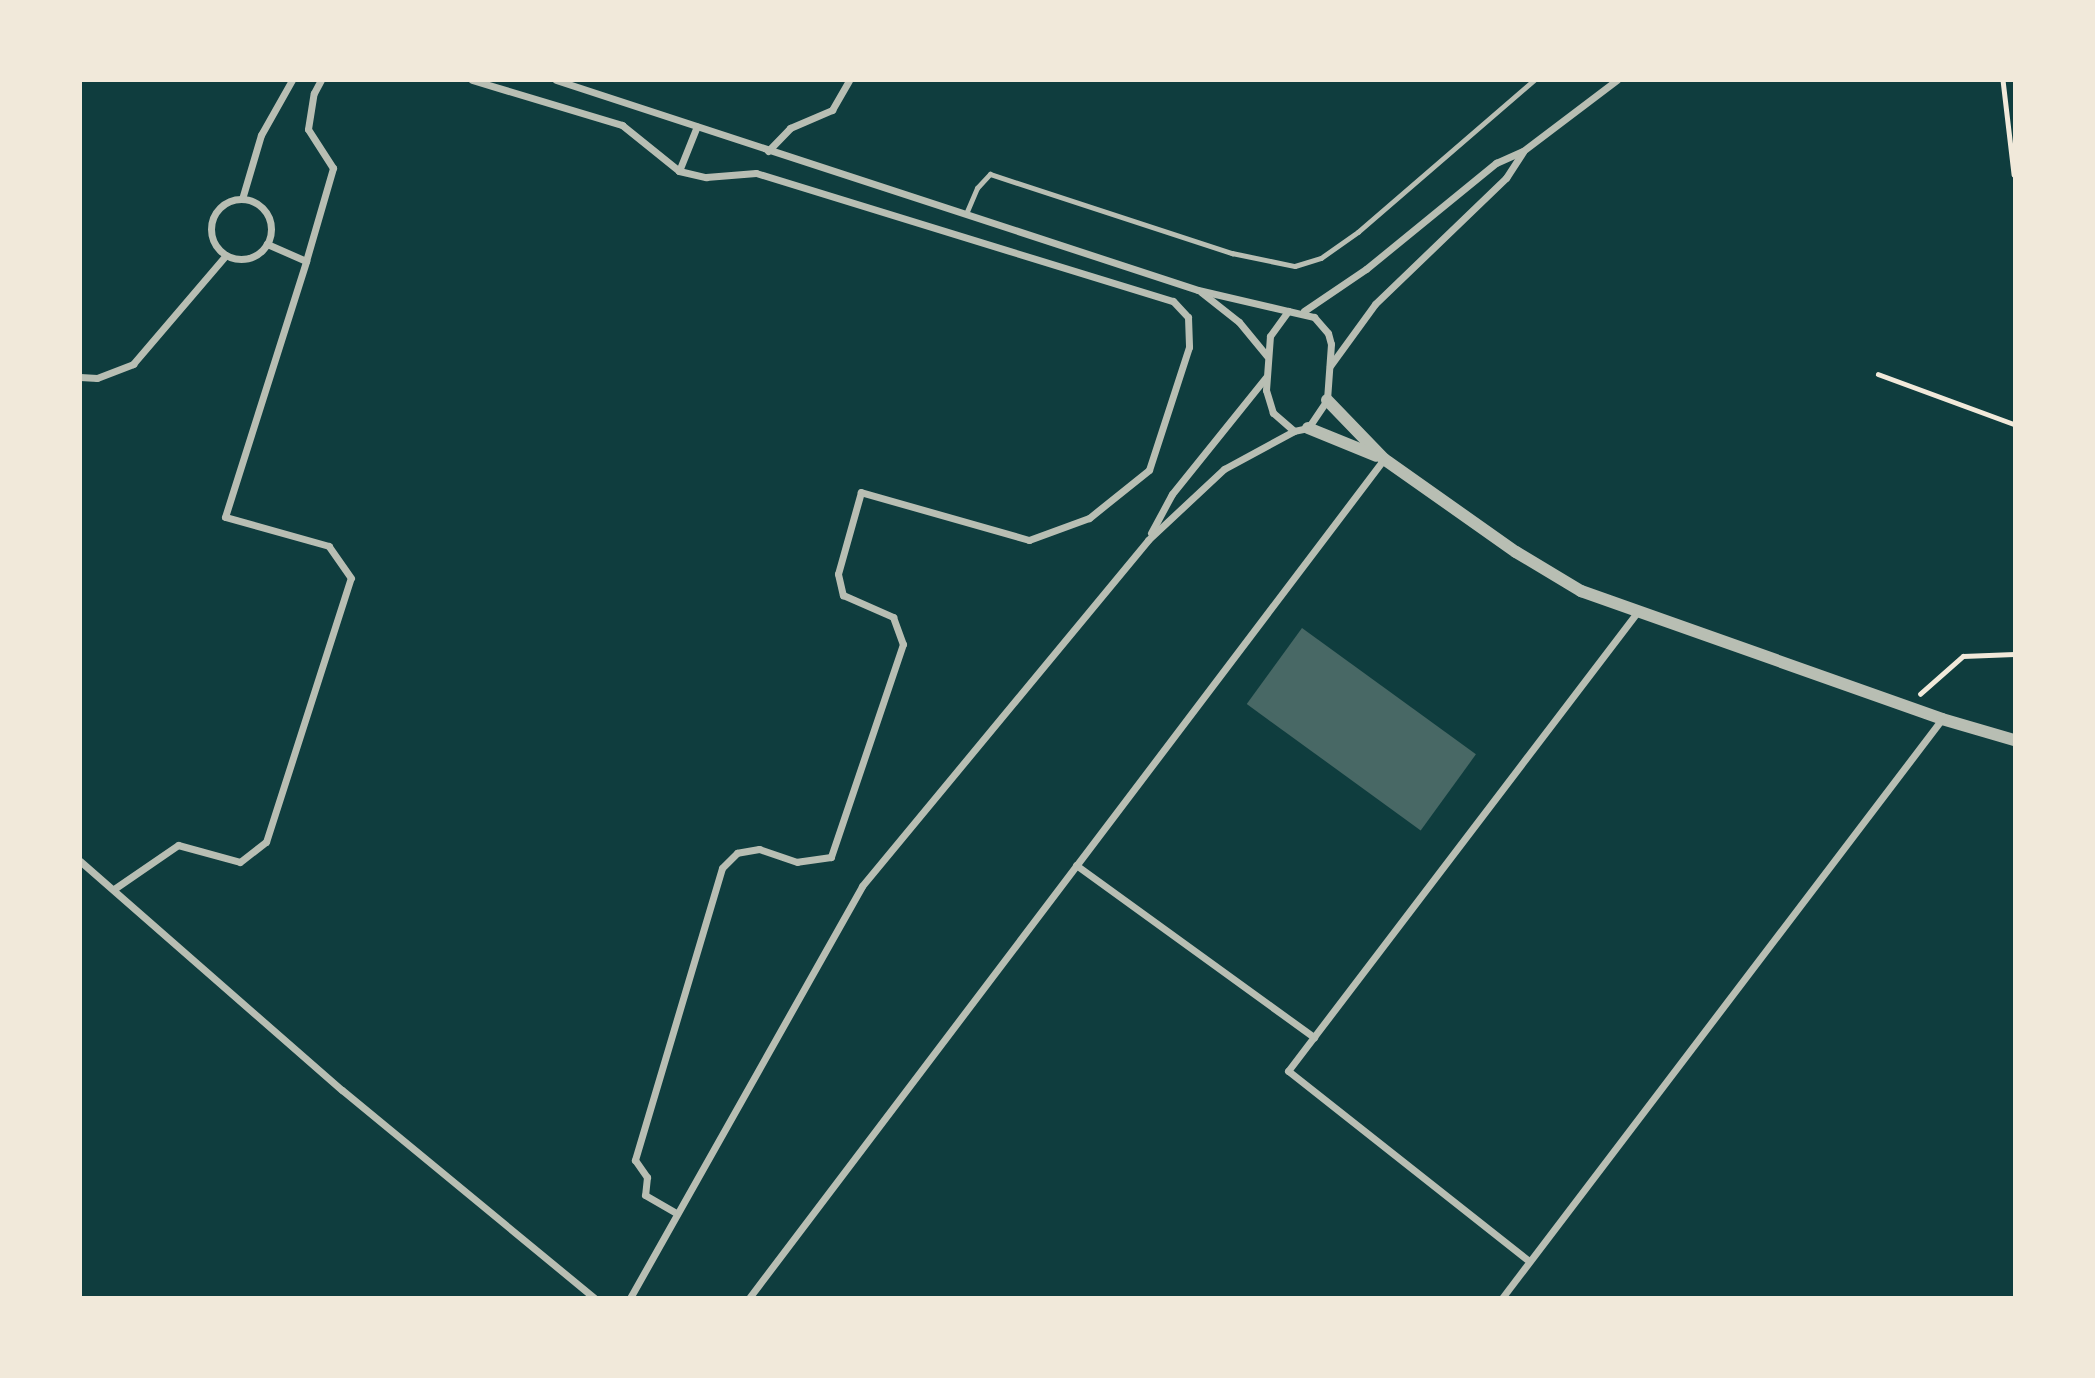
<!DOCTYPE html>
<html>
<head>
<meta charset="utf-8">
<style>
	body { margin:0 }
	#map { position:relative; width:2095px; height:1378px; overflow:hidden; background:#0f3d3e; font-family:"Noto Sans",sans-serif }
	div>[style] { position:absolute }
	.building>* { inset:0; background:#486865; transform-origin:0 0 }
	.path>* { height:4.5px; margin:-2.25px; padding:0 2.25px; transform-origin:2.25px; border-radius:2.25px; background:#f1e9da }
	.service>* { height:4.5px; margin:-2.25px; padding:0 2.25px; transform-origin:2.25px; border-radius:2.25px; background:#b8beb3 }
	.minor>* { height:7px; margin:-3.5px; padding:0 3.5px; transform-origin:3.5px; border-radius:3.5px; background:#b8beb3 }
	.minor>.ring { margin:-3.5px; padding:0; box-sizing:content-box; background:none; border:7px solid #b8beb3; border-radius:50% }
	.tertiary>* { height:12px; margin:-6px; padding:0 6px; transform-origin:6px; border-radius:6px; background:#b8beb3 }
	span { translate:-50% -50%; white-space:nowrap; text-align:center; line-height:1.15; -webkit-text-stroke:5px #f1e9da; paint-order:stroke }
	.frame { position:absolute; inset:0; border:82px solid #f1e9da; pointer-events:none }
</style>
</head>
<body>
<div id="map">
	<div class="building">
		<div style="left:1302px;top:628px;width:215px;height:94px;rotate:36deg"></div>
	</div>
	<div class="path">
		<div style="left:2003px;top:80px;width:95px;rotate:83.3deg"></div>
		<div style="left:1878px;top:374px;width:145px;rotate:20.2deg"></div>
		<div style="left:1920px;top:694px;width:57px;rotate:-41.5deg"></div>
		<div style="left:1963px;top:656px;width:51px;rotate:-2.2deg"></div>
	</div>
	<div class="service">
		<div style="left:966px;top:214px;width:28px;rotate:-67deg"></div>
		<div style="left:977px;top:188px;width:19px;rotate:-47deg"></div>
		<div style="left:990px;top:174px;width:255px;rotate:18.1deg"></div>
		<div style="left:1232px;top:253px;width:64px;rotate:11.7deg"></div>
		<div style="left:1295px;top:266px;width:27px;rotate:-17deg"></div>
		<div style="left:1321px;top:258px;width:45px;rotate:-35.1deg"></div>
		<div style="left:1358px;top:232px;width:233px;rotate:-40.8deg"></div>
	</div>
	<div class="minor">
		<div style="left:472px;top:80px;width:157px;rotate:16.7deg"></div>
		<div style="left:622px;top:125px;width:73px;rotate:38.9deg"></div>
		<div style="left:679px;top:171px;width:28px;rotate:13deg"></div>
		<div style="left:706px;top:177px;width:50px;rotate:-4.6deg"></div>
		<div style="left:756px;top:173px;width:436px;rotate:17.1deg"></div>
		<div style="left:1173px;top:301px;width:22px;rotate:47deg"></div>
		<div style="left:1188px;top:317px;width:30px;rotate:88deg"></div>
		<div style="left:1189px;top:347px;width:129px;rotate:108deg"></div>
		<div style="left:1149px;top:470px;width:77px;rotate:141.3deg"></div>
		<div style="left:1089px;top:518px;width:64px;rotate:159.9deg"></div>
		<div style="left:1029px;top:540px;width:175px;rotate:-164.1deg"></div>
		<div style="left:861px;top:492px;width:85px;rotate:105.7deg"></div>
		<div style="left:838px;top:574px;width:22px;rotate:77deg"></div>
		<div style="left:843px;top:595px;width:55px;rotate:23.7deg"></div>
		<div style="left:893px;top:617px;width:29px;rotate:70deg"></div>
		<div style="left:903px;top:644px;width:225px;rotate:108.7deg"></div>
		<div style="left:831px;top:857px;width:34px;rotate:172deg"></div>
		<div style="left:797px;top:862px;width:40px;rotate:-161.1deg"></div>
		<div style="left:759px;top:849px;width:22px;rotate:170deg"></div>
		<div style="left:737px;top:853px;width:21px;rotate:135deg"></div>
		<div style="left:722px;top:868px;width:305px;rotate:106.6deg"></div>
		<div style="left:635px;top:1160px;width:21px;rotate:55deg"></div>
		<div style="left:647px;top:1177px;width:18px;rotate:96deg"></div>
		<div style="left:645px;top:1195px;width:34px;rotate:30deg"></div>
		<div style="left:556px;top:80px;width:675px;rotate:18.11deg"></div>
		<div style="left:1198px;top:290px;width:92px;rotate:13.1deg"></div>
		<div style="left:768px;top:151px;width:32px;rotate:-46deg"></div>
		<div style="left:790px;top:128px;width:46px;rotate:-23.2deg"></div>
		<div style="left:832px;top:110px;width:34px;rotate:-60deg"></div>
		<div style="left:679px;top:171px;width:48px;rotate:-68.2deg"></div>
		<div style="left:242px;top:199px;width:67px;rotate:-73.5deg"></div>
		<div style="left:261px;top:135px;width:63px;rotate:-60.6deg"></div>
		<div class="ring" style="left:211px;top:199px;width:53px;height:53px"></div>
		<div style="left:306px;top:261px;width:97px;rotate:-73.8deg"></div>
		<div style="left:333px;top:168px;width:46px;rotate:-122.7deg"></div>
		<div style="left:308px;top:129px;width:36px;rotate:-81deg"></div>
		<div style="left:314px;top:93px;width:15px;rotate:-62deg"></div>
		<div style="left:1201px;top:292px;width:48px;rotate:38.3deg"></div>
		<div style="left:1239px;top:322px;width:44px;rotate:50.5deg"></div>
		<div style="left:1288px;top:311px;width:27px;rotate:13deg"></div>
		<div style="left:1314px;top:317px;width:21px;rotate:49deg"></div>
		<div style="left:1328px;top:333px;width:11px;rotate:75deg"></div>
		<div style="left:1331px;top:344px;width:56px;rotate:94.1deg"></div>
		<div style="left:1327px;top:400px;width:34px;rotate:124deg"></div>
		<div style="left:1308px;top:428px;width:14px;rotate:168deg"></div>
		<div style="left:1294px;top:431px;width:28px;rotate:-139deg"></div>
		<div style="left:1273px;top:413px;width:24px;rotate:-107deg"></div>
		<div style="left:1266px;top:390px;width:54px;rotate:-85.8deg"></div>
		<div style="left:1270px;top:336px;width:31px;rotate:-54deg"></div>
		<div style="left:1304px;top:311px;width:75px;rotate:-34.1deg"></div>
		<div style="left:1366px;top:269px;width:168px;rotate:-39.2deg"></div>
		<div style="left:1496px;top:163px;width:30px;rotate:-24deg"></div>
		<div style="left:1523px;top:151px;width:118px;rotate:-37.1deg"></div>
		<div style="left:1330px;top:366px;width:77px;rotate:-54deg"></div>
		<div style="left:1375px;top:304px;width:182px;rotate:-43.9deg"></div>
		<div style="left:1506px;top:178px;width:31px;rotate:-57deg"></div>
		<div style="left:80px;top:377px;width:17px;rotate:3deg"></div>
		<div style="left:97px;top:378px;width:39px;rotate:-21deg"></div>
		<div style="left:133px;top:364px;width:143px;rotate:-49.5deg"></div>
		<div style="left:1151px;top:533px;width:44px;rotate:-61.7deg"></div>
		<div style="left:1172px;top:494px;width:150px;rotate:-51.2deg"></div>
		<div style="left:80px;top:861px;width:348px;rotate:41.2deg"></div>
		<div style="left:342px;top:1090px;width:327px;rotate:39.5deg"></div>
		<div style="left:1076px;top:865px;width:294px;rotate:35.9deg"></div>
		<div style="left:114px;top:889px;width:78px;rotate:-34.5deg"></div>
		<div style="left:178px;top:845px;width:64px;rotate:15.3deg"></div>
		<div style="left:240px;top:862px;width:33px;rotate:-38deg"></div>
		<div style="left:266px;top:842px;width:277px;rotate:-72.2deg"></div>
		<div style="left:351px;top:578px;width:39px;rotate:-125deg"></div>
		<div style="left:329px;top:546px;width:108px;rotate:-164.4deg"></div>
		<div style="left:225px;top:517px;width:269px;rotate:-72.4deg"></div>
		<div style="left:306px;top:261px;width:43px;rotate:-156.4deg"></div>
		<div style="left:1529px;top:1261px;width:307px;rotate:-141.7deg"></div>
		<div style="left:1288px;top:1071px;width:578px;rotate:-52.73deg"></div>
		<div style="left:630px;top:1298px;width:473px;rotate:-60.6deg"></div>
		<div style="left:862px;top:886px;width:449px;rotate:-50.4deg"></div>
		<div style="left:1148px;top:540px;width:104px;rotate:-43.1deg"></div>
		<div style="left:1224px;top:469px;width:80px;rotate:-28.5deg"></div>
		<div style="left:749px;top:1298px;width:1052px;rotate:-52.88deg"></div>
		<div style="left:1502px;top:1298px;width:727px;rotate:-52.77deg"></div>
	</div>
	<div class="tertiary">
		<div style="left:1327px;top:400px;width:82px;rotate:46deg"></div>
		<div style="left:1384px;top:459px;width:161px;rotate:35.2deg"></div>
		<div style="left:1516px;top:552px;width:76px;rotate:31deg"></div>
		<div style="left:1581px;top:591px;width:383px;rotate:19.5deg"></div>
		<div style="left:1942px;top:719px;width:75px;rotate:16.3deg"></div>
		<div style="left:1308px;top:428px;width:74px;rotate:22.1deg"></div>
	</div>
	<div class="frame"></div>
</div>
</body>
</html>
